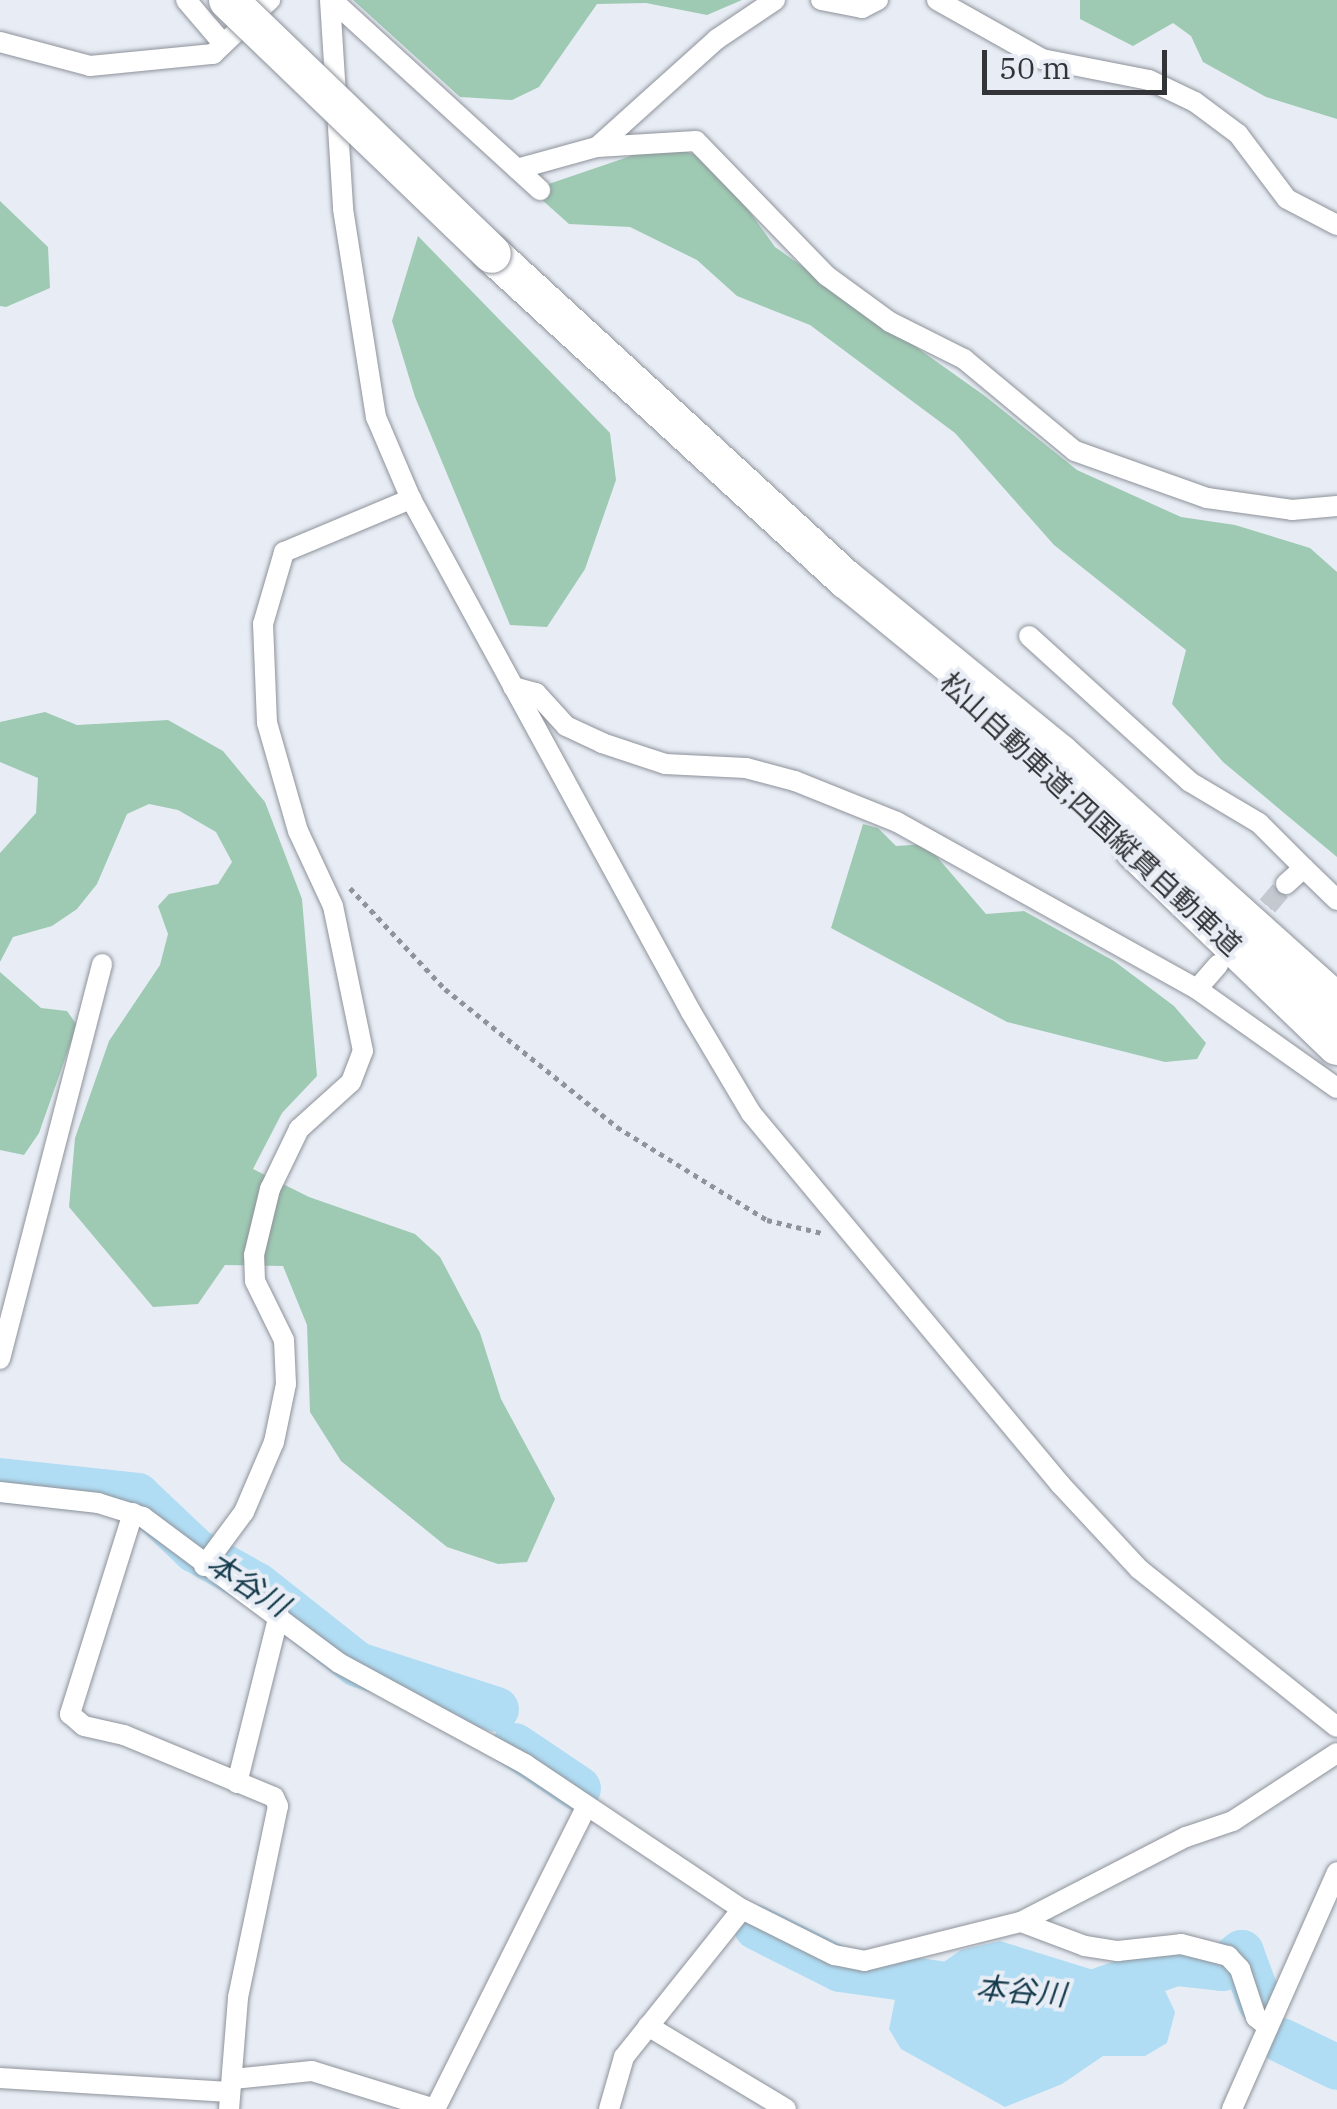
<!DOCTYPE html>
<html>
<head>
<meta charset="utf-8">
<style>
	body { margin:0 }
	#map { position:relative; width:1337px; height:2109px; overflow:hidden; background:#e8edf5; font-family:"IBM Plex Serif","Noto Sans JP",serif }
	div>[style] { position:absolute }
	.forest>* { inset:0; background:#9ecab3 }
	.water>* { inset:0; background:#b0ddf4 }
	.river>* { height:45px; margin:-22.5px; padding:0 22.5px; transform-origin:22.5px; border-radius:22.5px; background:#b0ddf4 }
	.minor-tunnel>* { height:20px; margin-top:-10px; transform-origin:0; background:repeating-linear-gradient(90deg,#c4c8cf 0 20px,transparent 0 30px) }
	.path>* { height:5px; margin-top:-2.5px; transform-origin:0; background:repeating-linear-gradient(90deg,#909399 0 5px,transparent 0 10px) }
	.roads { filter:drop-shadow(0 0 2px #8e929a) drop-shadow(0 0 2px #8e929a) }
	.minor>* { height:20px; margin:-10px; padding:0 10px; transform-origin:10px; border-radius:10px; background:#fff }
	.motorway>* { height:38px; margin:-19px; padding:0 19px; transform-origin:19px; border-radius:19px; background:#fff }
	.bridges { filter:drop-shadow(0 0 2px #8e929a) drop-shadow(0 0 2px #8e929a) }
	.motorway-bridge>* { height:38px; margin:-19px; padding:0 19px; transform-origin:19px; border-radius:19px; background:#fff }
	span { translate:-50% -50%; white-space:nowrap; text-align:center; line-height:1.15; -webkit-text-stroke:8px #e8edf5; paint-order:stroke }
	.street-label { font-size:28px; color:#323437 }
	.water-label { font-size:30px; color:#13394a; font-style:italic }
	.scale { position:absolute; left:982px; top:50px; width:185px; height:45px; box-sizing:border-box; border:5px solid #323437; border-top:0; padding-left:12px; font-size:30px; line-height:35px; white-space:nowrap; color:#323437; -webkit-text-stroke:8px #e8edf5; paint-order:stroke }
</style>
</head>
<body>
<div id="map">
	<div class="forest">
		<div style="clip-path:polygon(353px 0,742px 0,707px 15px,646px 3px,597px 4px,539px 87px,512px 100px,460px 97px)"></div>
		<div style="clip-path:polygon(1080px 0,1337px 0,1337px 119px,1266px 97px,1203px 62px,1191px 36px,1173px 23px,1133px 46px,1080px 19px)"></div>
		<div style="clip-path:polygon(666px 144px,695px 155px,737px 194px,775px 247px,985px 396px,1077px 470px,1181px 517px,1235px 525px,1310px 548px,1337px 572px,1337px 857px,1223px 762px,1172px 704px,1186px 650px,1054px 545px,955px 433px,810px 325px,737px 296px,697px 260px,630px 227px,569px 224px,531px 190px)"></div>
		<div style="clip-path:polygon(0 201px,48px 247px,50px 288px,6px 307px,0 306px)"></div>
		<div style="clip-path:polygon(418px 236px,610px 433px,616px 480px,585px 569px,547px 627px,510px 625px,415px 397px,392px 321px)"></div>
		<div style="clip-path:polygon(45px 712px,77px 725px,168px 720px,223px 751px,265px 802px,302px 899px,317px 1076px,282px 1113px,253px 1169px,309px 1197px,415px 1234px,440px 1257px,480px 1333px,501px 1399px,555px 1499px,527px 1562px,498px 1564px,447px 1547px,341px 1461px,310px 1412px,307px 1325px,283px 1266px,225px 1265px,198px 1304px,153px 1307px,69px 1207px,75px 1138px,109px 1041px,160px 965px,168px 934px,158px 906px,169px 894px,218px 884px,232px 862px,216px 832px,178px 810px,149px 804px,127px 814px,97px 884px,77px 909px,52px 926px,13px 937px,0 962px,0 853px,36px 813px,38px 778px,0 762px,0 722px)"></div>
		<div style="clip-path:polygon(863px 824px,878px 828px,896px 846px,926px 844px,986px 914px,1024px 911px,1114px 961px,1174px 1006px,1206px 1043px,1197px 1059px,1165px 1062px,1007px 1022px,831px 928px)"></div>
		<div style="clip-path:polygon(0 972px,41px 1008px,67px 1011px,77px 1025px,39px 1133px,24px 1155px,0 1150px)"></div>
	</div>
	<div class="water">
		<div style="clip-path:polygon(1000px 1941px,1100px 1972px,1160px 1980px,1175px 2012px,1167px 2043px,1145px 2056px,1103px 2056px,1062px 2084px,1005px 2107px,901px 2049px,889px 2029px,896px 1995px,961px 1950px)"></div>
	</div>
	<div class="river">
		<div style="left:0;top:1480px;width:138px;rotate:6.2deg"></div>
		<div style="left:137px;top:1495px;width:80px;rotate:43.5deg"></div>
		<div style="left:195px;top:1550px;width:71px;rotate:29.4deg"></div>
		<div style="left:257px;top:1585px;width:127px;rotate:38.3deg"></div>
		<div style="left:357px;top:1664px;width:146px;rotate:17.9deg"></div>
		<div style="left:514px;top:1745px;width:77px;rotate:33.9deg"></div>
		<div style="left:756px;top:1927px;width:94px;rotate:26.6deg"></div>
		<div style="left:840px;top:1969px;width:136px;rotate:8deg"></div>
		<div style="left:1087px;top:1994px;width:93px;rotate:-19.4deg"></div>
		<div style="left:1175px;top:1963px;width:47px;rotate:6.1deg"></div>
		<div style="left:1222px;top:1968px;width:25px;rotate:-40deg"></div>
		<div style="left:1241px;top:1952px;width:52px;rotate:69.8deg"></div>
		<div style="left:1281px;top:2040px;width:62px;rotate:25.7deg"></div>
	</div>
	<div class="minor-tunnel">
		<div style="left:1248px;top:929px;width:59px;rotate:-49.8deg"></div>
	</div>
	<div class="path">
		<div style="left:350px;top:888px;width:139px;rotate:46.8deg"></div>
		<div style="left:445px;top:989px;width:221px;rotate:38.7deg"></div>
		<div style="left:617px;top:1127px;width:176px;rotate:31.8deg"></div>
		<div style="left:767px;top:1220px;width:57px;rotate:13.3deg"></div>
	</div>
	<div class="roads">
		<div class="minor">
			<div style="left:186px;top:0;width:54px;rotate:49.5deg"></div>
			<div style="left:330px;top:0;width:209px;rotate:86.4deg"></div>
			<div style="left:343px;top:209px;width:211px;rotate:81deg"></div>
			<div style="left:376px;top:417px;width:89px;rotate:66.9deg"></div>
			<div style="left:411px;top:499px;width:584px;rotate:61.37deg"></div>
			<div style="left:691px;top:1012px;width:117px;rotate:59.3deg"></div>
			<div style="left:751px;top:1113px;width:483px;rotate:50.2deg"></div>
			<div style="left:1060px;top:1484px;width:116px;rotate:47.1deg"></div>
			<div style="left:1139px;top:1569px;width:253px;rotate:38.6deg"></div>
			<div style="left:332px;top:0;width:282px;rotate:42.4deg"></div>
			<div style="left:821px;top:0;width:42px;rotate:11deg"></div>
			<div style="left:862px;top:8px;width:18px;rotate:-27deg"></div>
			<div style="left:937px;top:0;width:120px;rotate:29.3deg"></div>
			<div style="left:1042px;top:59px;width:109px;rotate:11.1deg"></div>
			<div style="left:1149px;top:80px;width:51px;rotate:25.6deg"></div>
			<div style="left:1195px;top:102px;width:54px;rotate:36.7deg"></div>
			<div style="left:1238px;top:134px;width:81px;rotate:53deg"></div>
			<div style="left:1287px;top:199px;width:56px;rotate:27.5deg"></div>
			<div style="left:0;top:42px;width:93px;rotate:14.9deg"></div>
			<div style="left:90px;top:66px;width:124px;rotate:-5.6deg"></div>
			<div style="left:213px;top:54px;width:79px;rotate:-43.5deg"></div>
			<div style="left:597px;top:147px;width:161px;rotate:-42deg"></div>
			<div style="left:717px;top:39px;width:70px;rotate:-33.9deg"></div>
			<div style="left:517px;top:169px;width:83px;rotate:-15.4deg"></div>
			<div style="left:597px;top:147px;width:99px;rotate:-3.5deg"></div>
			<div style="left:696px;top:141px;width:188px;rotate:45.9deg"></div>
			<div style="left:827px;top:276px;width:78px;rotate:36.1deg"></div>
			<div style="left:890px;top:322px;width:83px;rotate:26.6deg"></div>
			<div style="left:964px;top:359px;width:144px;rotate:39.7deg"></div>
			<div style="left:1075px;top:451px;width:140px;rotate:19.6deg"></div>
			<div style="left:1207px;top:498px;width:86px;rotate:8deg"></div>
			<div style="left:1292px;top:510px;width:45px;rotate:-5.1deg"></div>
			<div style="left:1029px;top:636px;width:217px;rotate:42.2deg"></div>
			<div style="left:1190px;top:782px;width:80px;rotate:30.7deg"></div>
			<div style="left:1259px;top:823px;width:64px;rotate:45deg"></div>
			<div style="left:513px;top:687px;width:24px;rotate:15deg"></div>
			<div style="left:536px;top:693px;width:45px;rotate:47.7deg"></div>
			<div style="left:566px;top:726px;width:40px;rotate:25deg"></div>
			<div style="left:602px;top:743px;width:66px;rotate:18.4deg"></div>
			<div style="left:665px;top:764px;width:81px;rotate:2.8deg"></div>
			<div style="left:746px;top:768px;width:51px;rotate:14.9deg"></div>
			<div style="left:795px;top:781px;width:110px;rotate:21.9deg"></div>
			<div style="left:897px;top:822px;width:343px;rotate:29.1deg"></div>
			<div style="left:1197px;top:989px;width:171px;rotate:35.3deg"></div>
			<div style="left:1286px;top:884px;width:24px;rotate:-42deg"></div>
			<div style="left:1304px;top:868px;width:46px;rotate:44.1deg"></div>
			<div style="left:1197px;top:989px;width:32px;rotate:-49deg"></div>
			<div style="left:0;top:1359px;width:408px;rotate:-75.5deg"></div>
			<div style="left:0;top:1492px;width:99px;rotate:6.4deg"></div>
			<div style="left:98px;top:1503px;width:47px;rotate:17.3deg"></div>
			<div style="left:143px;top:1517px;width:244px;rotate:36.7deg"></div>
			<div style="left:339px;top:1663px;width:212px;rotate:28.5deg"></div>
			<div style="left:525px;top:1764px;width:261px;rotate:33.8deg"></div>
			<div style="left:742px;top:1909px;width:103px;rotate:26.6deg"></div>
			<div style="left:834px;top:1955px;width:31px;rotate:11deg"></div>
			<div style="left:864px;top:1961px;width:162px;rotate:-14deg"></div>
			<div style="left:1021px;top:1922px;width:186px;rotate:-27.3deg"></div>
			<div style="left:1186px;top:1837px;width:50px;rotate:-18.8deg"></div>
			<div style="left:1233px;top:1821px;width:124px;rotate:-33.2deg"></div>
			<div style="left:133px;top:1513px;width:211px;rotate:107.4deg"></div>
			<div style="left:70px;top:1714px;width:18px;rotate:41deg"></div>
			<div style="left:84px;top:1726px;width:41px;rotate:12.7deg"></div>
			<div style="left:124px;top:1735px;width:162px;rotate:22.5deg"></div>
			<div style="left:274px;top:1797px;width:10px;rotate:66deg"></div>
			<div style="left:278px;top:1806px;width:196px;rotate:101.8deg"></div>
			<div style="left:238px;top:1998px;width:111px;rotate:94.6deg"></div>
			<div style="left:204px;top:1566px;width:67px;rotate:-53.5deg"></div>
			<div style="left:244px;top:1512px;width:76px;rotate:-66.8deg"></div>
			<div style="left:274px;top:1442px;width:59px;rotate:-78.3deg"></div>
			<div style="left:286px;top:1384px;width:44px;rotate:-92.6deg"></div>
			<div style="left:284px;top:1340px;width:66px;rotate:-116.2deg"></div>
			<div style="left:255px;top:1281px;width:26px;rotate:-92deg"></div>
			<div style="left:254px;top:1255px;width:68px;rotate:-76.4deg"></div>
			<div style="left:270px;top:1189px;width:67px;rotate:-64.2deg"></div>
			<div style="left:299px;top:1129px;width:70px;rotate:-42.1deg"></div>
			<div style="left:351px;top:1082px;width:33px;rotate:-69deg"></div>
			<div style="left:363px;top:1051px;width:148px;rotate:-101.7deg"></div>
			<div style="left:333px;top:906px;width:83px;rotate:-115deg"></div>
			<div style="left:298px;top:831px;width:112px;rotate:-106deg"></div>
			<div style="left:267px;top:723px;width:99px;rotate:-92.3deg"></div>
			<div style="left:263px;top:624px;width:75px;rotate:-73.7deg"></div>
			<div style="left:284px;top:552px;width:138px;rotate:-22.7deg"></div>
			<div style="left:237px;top:1783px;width:173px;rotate:-76deg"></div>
			<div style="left:1021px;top:1922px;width:68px;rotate:20.6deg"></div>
			<div style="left:1085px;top:1946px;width:33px;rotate:9deg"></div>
			<div style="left:1118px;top:1951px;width:63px;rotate:-6.3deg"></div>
			<div style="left:1181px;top:1944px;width:49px;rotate:14.3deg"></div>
			<div style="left:1228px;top:1956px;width:18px;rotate:47deg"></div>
			<div style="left:1240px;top:1969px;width:51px;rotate:71.6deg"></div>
			<div style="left:1256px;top:2017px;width:16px;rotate:40deg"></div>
			<div style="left:648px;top:2026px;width:161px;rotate:31deg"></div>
			<div style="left:0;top:2078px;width:230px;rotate:3.5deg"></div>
			<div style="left:233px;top:2079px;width:79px;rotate:-5.8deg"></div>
			<div style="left:312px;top:2071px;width:129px;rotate:17.2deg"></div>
			<div style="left:435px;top:2109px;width:339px;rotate:-63.4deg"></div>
			<div style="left:609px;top:2109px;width:54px;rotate:-73.9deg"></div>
			<div style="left:624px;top:2057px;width:189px;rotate:-51.4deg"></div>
			<div style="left:1232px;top:2109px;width:259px;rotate:-66.1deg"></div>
		</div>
		<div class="motorway">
			<div style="left:492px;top:254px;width:482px;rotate:42.6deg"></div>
			<div style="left:847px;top:580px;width:274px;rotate:39.2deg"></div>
			<div style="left:1059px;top:753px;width:373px;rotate:41.9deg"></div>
			<div style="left:1134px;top:850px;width:282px;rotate:44deg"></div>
		</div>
	</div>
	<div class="bridges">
		<div class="motorway-bridge">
			<div style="left:228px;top:0;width:366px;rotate:43.9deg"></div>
		</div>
	</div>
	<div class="street-label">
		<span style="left:1091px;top:814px;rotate:43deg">松山自動車道;四国縦貫自動車道</span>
	</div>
	<div class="water-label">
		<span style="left:248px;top:1584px;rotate:33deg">本谷川</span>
		<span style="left:1021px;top:1991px;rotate:5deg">本谷川</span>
	</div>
	<div class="scale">50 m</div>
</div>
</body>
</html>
